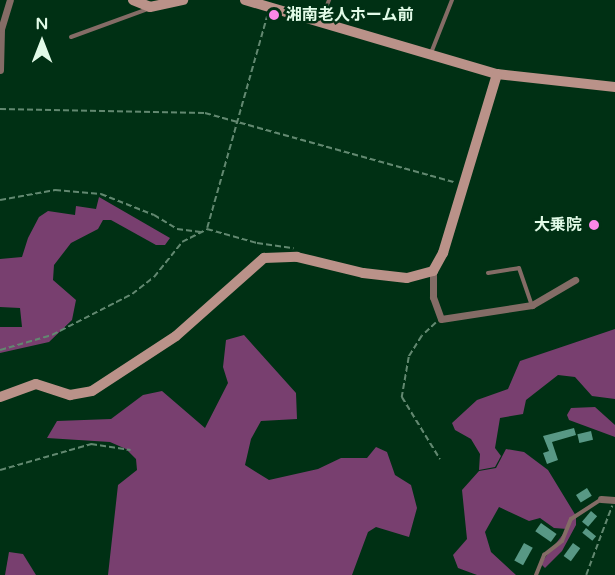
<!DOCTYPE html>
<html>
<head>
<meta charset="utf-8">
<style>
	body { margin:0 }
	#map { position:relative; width:615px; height:575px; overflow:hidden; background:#003014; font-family:"Varela Round","Noto Sans JP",sans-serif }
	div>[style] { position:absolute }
	.forest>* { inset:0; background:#783f6f }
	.building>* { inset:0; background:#589885; transform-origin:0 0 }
	.path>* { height:1.5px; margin-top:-0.75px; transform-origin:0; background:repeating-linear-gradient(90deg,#628870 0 6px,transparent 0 9px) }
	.lane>* { height:4px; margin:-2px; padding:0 2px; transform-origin:2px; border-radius:2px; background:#846c66 }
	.street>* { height:7px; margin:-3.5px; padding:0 3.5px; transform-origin:3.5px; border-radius:3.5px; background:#846c66 }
	.secondary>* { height:10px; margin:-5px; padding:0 5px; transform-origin:5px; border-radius:5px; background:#ba9289 }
	.dots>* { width:16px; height:16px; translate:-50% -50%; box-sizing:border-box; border:3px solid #003014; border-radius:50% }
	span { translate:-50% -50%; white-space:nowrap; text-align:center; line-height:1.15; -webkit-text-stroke:5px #003014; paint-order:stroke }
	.poi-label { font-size:16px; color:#e2fbe8; font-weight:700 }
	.left { translate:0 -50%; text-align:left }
	.right { translate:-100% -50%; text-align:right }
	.north { position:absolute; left:12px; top:12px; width:60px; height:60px; -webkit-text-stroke:4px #003014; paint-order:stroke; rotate:0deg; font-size:16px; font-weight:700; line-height:24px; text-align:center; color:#e2fbe8 }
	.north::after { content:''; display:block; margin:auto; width:21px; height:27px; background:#e2fbe8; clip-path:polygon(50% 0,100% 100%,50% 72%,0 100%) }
</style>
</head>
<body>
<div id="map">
	<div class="forest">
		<div style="clip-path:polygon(99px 197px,170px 238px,165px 245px,156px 245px,111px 220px,103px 220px,98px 229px,71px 243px,54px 265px,53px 280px,76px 300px,72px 320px,49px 342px,0 353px,0 327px,22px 327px,20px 308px,0 307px,0 259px,22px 257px,28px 238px,39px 217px,48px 211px,75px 215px,76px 206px,96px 209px)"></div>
		<div style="clip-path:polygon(615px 329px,615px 399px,592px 396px,575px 377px,558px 375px,526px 400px,523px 414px,500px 418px,495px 448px,501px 456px,495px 467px,479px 470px,480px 454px,471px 439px,455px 430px,452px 423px,477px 400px,508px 389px,520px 361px)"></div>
		<div style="clip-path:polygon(244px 335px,296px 393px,297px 419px,261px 421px,251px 439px,245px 465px,269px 480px,318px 469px,341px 458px,367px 458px,376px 447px,387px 452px,395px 475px,411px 485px,417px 508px,409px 537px,376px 527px,368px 532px,352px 575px,108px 575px,118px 485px,137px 470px,136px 459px,126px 449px,110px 442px,47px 438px,57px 421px,111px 419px,143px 395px,162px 391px,205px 428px,228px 383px,223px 367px,226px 340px)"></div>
		<div style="clip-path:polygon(595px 407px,615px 425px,615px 437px,569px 420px,567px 415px,571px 408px)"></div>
		<div style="clip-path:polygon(506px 449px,524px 452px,548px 470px,576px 516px,576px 525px,562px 551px,545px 568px,541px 564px,544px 559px,567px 529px,554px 528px,540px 518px,529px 521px,499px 507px,485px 532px,491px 552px,516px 575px,477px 575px,458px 568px,453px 555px,467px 539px,462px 490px,479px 471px,496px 468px)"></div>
		<div style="clip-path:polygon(9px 552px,23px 554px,36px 575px,5px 575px)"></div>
	</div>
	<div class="building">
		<div style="clip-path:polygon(574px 428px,576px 435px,552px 442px,558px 460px,547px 464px,543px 453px,549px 451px,543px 436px)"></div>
		<div style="left:591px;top:431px;width:9px;height:14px;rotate:77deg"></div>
		<div style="left:587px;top:488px;width:9px;height:13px;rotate:58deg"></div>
		<div style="left:591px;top:511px;width:8px;height:14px;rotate:40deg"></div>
		<div style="left:541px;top:523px;width:19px;height:10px;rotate:35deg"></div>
		<div style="left:586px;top:528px;width:13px;height:6px;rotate:39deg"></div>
		<div style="left:524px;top:543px;width:10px;height:20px;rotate:29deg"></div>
		<div style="left:573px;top:543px;width:9px;height:16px;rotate:36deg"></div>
	</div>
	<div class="path">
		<div style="left:0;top:109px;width:205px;rotate:1.1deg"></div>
		<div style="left:205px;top:113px;width:258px;rotate:15.5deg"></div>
		<div style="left:0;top:200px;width:56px;rotate:-10.3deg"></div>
		<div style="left:55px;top:190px;width:46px;rotate:5deg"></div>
		<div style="left:101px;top:194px;width:57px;rotate:21.6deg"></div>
		<div style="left:154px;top:215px;width:27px;rotate:31deg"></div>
		<div style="left:177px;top:229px;width:24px;rotate:7deg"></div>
		<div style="left:207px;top:228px;width:220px;rotate:-74.2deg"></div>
		<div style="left:436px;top:323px;width:19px;rotate:137deg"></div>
		<div style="left:422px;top:336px;width:25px;rotate:122deg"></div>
		<div style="left:409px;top:357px;width:41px;rotate:99.9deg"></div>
		<div style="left:402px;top:397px;width:73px;rotate:58.5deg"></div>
		<div style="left:0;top:350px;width:54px;rotate:-16.1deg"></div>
		<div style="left:52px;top:335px;width:90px;rotate:-27.1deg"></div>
		<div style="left:132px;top:294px;width:28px;rotate:-38deg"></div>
		<div style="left:154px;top:277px;width:45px;rotate:-51.3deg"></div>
		<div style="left:182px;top:242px;width:28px;rotate:-27deg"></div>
		<div style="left:207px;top:229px;width:52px;rotate:15.6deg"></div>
		<div style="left:257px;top:243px;width:37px;rotate:8deg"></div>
		<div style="left:0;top:470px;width:95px;rotate:-15.9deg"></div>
		<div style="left:91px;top:444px;width:40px;rotate:8.5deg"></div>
		<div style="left:586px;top:575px;width:74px;rotate:-69.4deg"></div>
	</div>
	<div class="lane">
		<div style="left:321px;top:20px;width:22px;rotate:-68deg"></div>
		<div style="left:71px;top:37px;width:82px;rotate:-20deg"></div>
		<div style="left:431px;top:53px;width:57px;rotate:-68.4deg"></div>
		<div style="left:488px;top:273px;width:31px;rotate:-9deg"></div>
		<div style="left:519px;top:268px;width:39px;rotate:71deg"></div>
		<div style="left:536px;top:575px;width:22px;rotate:-68deg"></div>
		<div style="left:544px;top:555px;width:23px;rotate:-38deg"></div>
		<div style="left:562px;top:541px;width:24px;rotate:-68deg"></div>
		<div style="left:571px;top:519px;width:35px;rotate:-33deg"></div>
	</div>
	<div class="street">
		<div style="left:0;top:70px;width:41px;rotate:-88.6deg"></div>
		<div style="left:1px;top:29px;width:30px;rotate:-73deg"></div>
		<div style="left:433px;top:271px;width:26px;rotate:90deg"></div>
		<div style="left:433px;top:297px;width:23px;rotate:70deg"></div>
		<div style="left:441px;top:319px;width:92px;rotate:-8.7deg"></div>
		<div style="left:532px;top:305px;width:50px;rotate:-30.2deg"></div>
		<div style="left:601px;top:499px;width:14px;rotate:4deg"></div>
	</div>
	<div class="secondary">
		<div style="left:133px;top:0;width:18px;rotate:22deg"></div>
		<div style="left:150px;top:7px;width:34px;rotate:-12deg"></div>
		<div style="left:245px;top:0;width:263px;rotate:16.4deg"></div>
		<div style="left:497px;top:74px;width:119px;rotate:6.3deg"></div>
		<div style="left:0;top:397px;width:38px;rotate:-20deg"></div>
		<div style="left:36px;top:384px;width:36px;rotate:18deg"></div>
		<div style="left:70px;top:395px;width:22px;rotate:-10deg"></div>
		<div style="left:92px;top:391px;width:100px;rotate:-33.2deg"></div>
		<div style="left:176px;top:336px;width:118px;rotate:-41.6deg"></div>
		<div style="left:264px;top:258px;width:33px;rotate:-2deg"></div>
		<div style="left:297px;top:257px;width:68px;rotate:13.6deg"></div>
		<div style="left:363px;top:273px;width:44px;rotate:6.5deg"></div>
		<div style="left:407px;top:278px;width:27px;rotate:-15deg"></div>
		<div style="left:433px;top:271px;width:21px;rotate:-61deg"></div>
		<div style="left:443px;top:253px;width:187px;rotate:-73.2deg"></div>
	</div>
	<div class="dots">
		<div style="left:274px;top:15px;background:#f987e8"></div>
		<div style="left:594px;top:225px;background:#f987e8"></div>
	</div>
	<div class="poi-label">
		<span class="left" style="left:286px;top:15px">湘南老人ホーム前</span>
		<span class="right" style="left:582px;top:225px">大乗院</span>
	</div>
	<div class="north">N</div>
</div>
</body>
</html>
